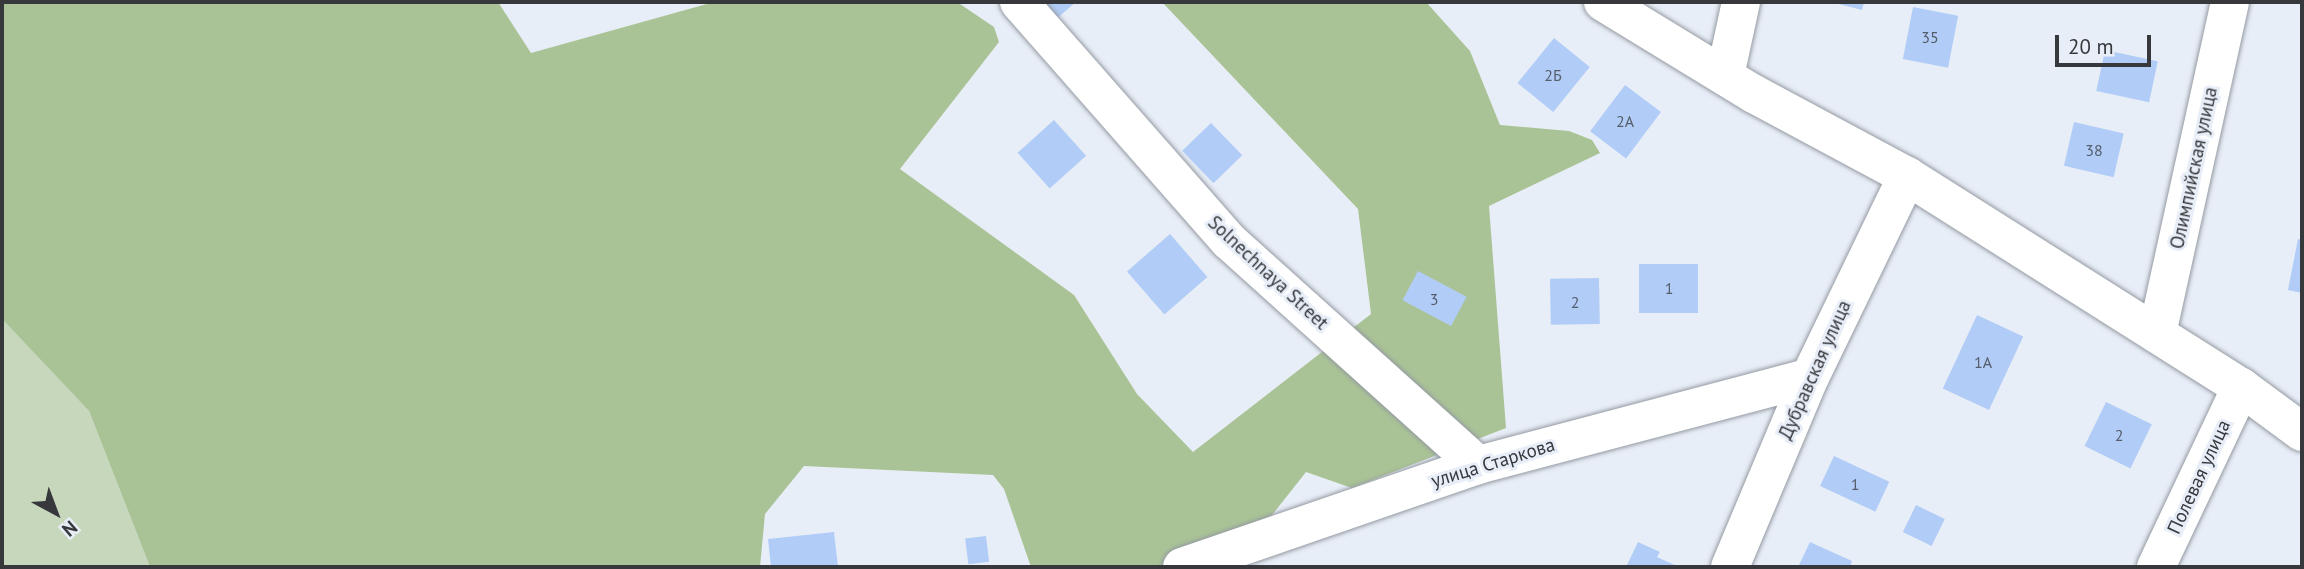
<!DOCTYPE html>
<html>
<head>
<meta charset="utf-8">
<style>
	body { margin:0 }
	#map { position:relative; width:2304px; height:569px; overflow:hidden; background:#e8eef7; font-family:"PT Sans",sans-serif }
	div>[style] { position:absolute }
	.green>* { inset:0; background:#c7d7bb }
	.forest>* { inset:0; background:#aac396 }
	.building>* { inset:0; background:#b1cdf7; transform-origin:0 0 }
	.roads { filter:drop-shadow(0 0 2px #949aa2) drop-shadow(0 0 2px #949aa2) }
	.minor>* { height:38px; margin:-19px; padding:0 19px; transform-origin:19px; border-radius:19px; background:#fff }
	span { translate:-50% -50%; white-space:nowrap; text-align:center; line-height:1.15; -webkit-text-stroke:6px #e8eef7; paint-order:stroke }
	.number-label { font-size:16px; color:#555d6b }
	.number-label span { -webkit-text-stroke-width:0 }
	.street-label { font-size:19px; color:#36383c }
	.frame { position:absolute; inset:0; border:4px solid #36383c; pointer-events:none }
	.north { position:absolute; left:21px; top:478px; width:70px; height:70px; -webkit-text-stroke:5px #e8eef7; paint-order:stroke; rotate:139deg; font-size:19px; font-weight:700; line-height:28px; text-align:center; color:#36383c }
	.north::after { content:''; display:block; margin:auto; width:24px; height:32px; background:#36383c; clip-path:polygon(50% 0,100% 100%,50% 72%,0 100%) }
	.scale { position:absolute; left:2055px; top:35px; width:96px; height:32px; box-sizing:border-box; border:4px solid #36383c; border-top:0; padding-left:9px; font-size:21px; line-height:24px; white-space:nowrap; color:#36383c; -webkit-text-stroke:5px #e8eef7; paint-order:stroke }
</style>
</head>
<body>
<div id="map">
	<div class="green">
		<div style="clip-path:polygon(2px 319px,89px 411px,150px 567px,2px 567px)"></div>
	</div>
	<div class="forest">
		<div style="clip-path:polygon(2px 2px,498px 2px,531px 53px,714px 2px,957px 2px,994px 27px,999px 42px,900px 169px,1074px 295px,1137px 394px,1193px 452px,1371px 314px,1358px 209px,1162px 2px,1426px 2px,1470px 51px,1500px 125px,1569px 131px,1592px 140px,1600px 153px,1489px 206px,1506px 428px,1352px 488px,1306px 472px,1231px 567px,1031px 567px,1004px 489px,993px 475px,804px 466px,765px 514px,760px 567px,150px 567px,89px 411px,2px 319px)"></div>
	</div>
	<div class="building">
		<div style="clip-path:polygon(1026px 2px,1076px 2px,1048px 26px)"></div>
		<div style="clip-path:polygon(1831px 2px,1864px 2px,1862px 10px)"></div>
		<div style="left:1913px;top:7px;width:46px;height:53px;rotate:11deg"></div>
		<div style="left:1554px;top:38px;width:46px;height:58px;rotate:39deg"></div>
		<div style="left:2105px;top:50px;width:54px;height:42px;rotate:12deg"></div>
		<div style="left:1625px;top:85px;width:45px;height:58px;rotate:37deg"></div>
		<div style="left:1054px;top:120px;width:48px;height:49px;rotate:48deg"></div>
		<div style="left:2074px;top:122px;width:51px;height:45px;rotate:13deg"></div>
		<div style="left:1211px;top:123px;width:45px;height:40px;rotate:46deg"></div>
		<div style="left:1170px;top:234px;width:57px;height:57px;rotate:49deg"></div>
		<div style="clip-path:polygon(2298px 239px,2302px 240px,2302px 293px,2288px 290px)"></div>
		<div style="left:1639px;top:264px;width:59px;height:49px"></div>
		<div style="left:1418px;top:271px;width:55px;height:33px;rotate:28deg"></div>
		<div style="left:1599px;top:278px;width:46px;height:49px;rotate:89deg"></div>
		<div style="left:1977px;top:315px;width:51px;height:81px;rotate:25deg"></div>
		<div style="left:2106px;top:402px;width:51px;height:49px;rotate:26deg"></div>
		<div style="left:1834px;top:456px;width:61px;height:33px;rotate:25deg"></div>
		<div style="left:1916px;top:505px;width:32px;height:30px;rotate:26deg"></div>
		<div style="clip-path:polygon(834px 532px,838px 567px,771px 567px,768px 539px)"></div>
		<div style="left:986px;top:536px;width:26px;height:21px;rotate:83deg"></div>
		<div style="clip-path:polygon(1638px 542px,1660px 552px,1657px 557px,1679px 567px,1626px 567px)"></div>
		<div style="clip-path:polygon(1810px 542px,1852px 561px,1850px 567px,1798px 567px)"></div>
	</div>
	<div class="roads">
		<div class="minor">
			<div style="left:1019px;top:2px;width:318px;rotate:48.7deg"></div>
			<div style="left:1229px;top:241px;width:335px;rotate:42deg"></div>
			<div style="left:1603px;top:2px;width:177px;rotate:31.4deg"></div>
			<div style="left:1754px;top:94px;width:174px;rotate:28.2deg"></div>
			<div style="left:1907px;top:176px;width:395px;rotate:32.3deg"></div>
			<div style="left:2241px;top:387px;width:76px;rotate:36.4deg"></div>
			<div style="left:1725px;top:76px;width:76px;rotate:-77.8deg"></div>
			<div style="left:2157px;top:334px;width:340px;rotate:-77.6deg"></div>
			<div style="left:1182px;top:567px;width:313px;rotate:-19deg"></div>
			<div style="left:1478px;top:465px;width:343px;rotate:-14.8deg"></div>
			<div style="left:1730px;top:567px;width:206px;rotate:-67.2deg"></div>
			<div style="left:1810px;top:377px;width:223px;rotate:-64.2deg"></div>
			<div style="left:2156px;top:567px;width:199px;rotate:-64.7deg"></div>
		</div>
	</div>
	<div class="number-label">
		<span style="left:1930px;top:37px">35</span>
		<span style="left:1553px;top:75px">2Б</span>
		<span style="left:1625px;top:121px">2А</span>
		<span style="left:2094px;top:150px">38</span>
		<span style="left:1669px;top:288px">1</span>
		<span style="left:1434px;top:299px">3</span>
		<span style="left:1575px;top:302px">2</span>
		<span style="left:1983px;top:362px">1А</span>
		<span style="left:2119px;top:435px">2</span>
		<span style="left:1855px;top:484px">1</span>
	</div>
	<div class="street-label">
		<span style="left:2194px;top:168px;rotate:-78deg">Олимпийская улица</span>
		<span style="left:1268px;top:273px;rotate:43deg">Solnechnaya Street</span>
		<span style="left:1815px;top:370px;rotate:-66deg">Дубравская улица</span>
		<span style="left:1493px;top:463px;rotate:-17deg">улица Старкова</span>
		<span style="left:2199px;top:477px;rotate:-65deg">Полевая улица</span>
	</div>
	<div class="frame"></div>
	<div class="north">N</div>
	<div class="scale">20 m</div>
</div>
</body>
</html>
